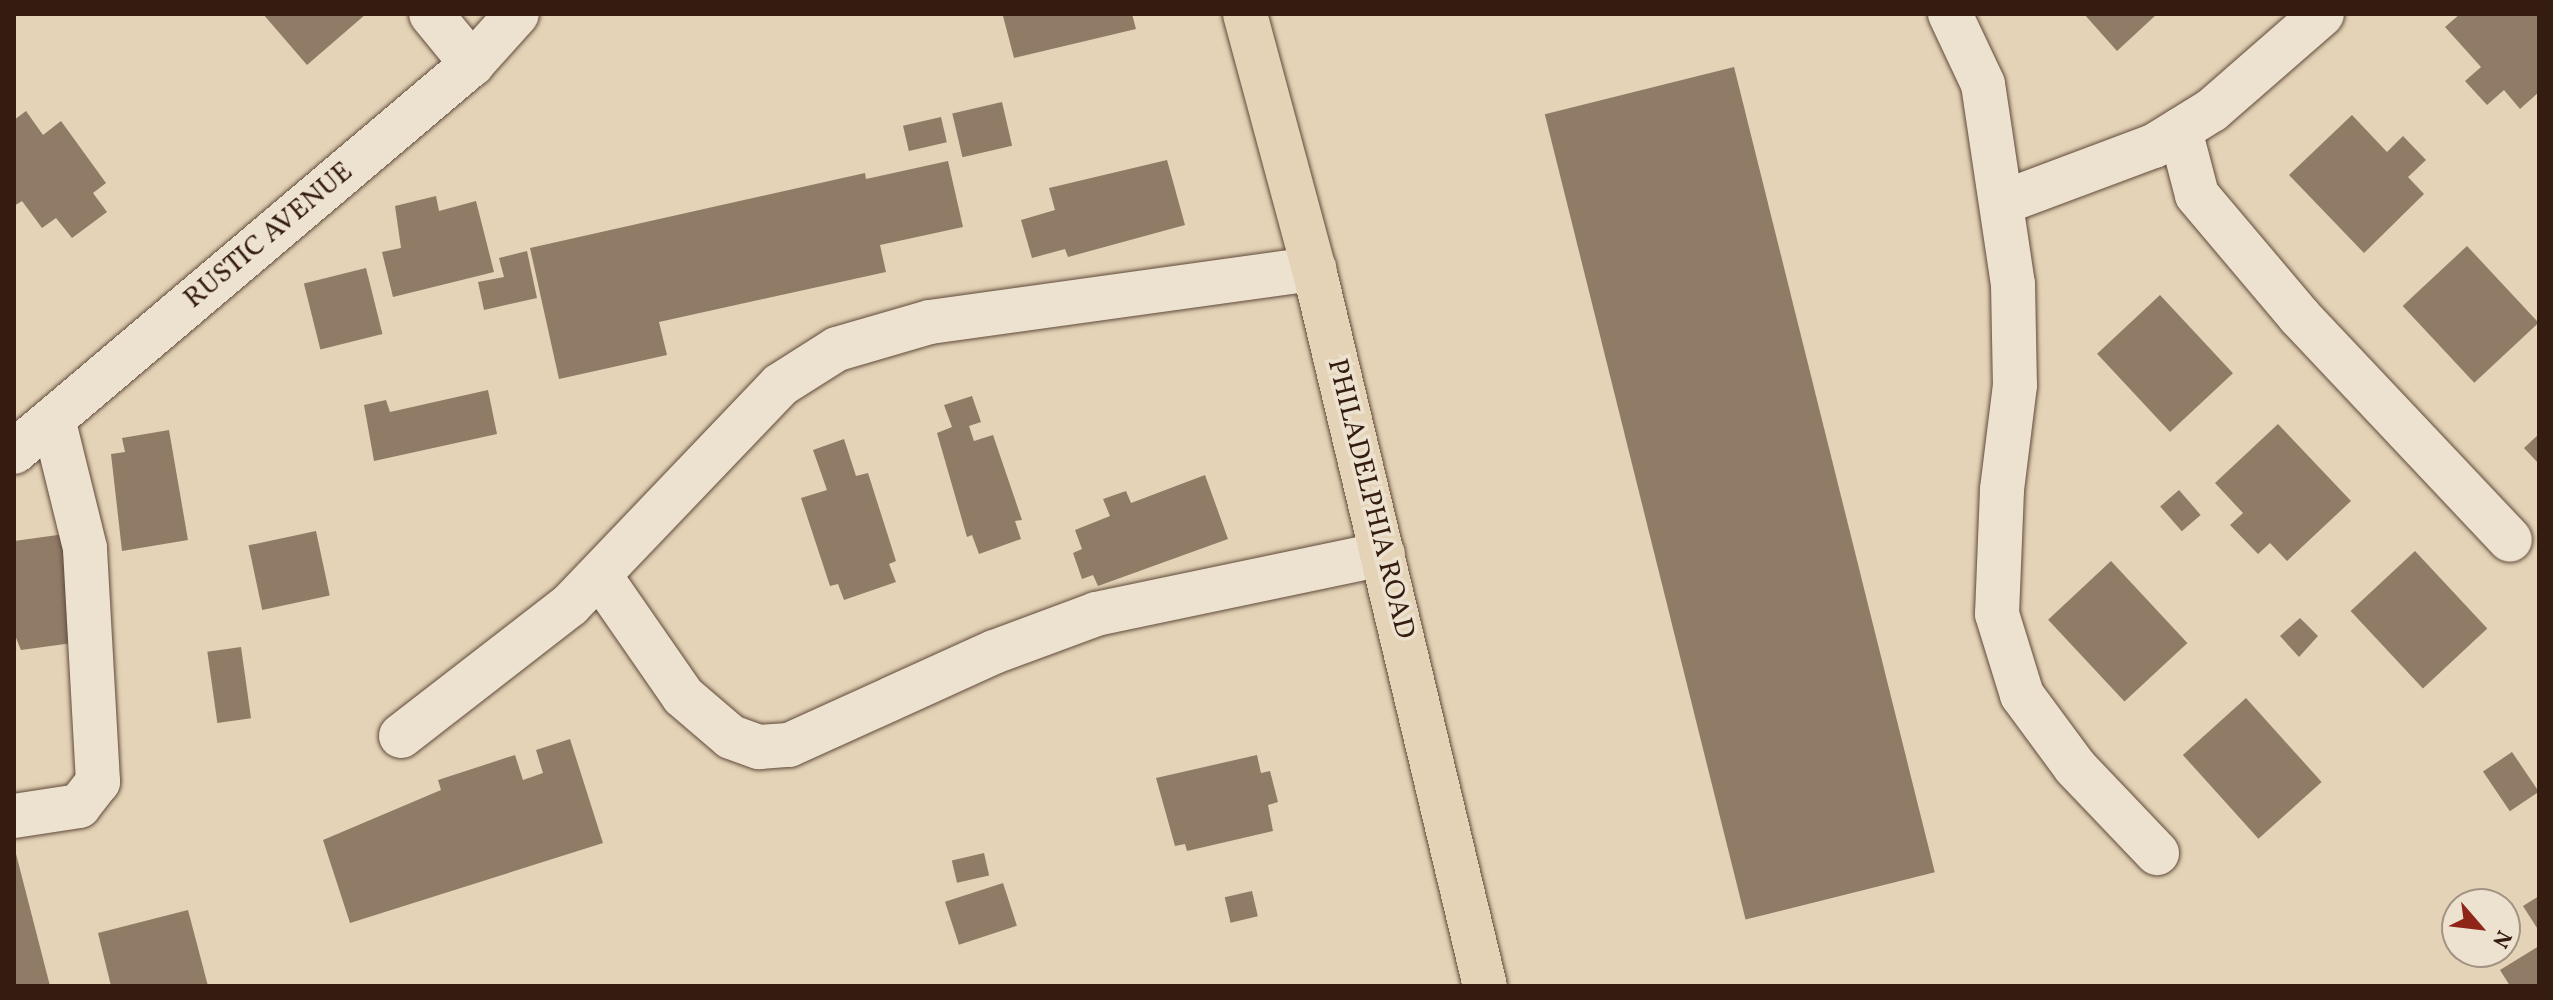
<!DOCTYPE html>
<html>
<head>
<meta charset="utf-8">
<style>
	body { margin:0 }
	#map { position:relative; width:2553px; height:1000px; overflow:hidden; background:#e4d3b7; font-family:Vollkorn,serif }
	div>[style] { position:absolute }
	.building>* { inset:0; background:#907b67; transform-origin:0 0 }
	.roads { filter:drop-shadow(0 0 2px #604a3a) drop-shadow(0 0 2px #604a3a) }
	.minor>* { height:44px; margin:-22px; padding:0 22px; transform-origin:22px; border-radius:22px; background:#ede2d0 }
	.major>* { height:44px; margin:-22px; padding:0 22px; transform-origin:22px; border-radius:22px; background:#e4d3b7 }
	span { translate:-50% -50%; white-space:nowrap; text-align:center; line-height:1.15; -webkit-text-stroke:7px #ede2d0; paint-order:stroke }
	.street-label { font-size:28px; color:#341c10 }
	.frame { position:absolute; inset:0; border:16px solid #341c10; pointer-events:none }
	.north { position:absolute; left:2441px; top:888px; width:80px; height:80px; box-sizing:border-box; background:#ede2d0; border:2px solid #a39383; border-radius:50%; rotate:118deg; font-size:22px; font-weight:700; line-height:32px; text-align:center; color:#341c10 }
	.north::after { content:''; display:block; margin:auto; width:28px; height:36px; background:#8f2418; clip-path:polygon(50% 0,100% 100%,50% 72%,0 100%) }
</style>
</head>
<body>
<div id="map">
	<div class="building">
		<div style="clip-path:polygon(263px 14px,366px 14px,307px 65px)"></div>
		<div style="clip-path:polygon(1132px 14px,1136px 29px,1014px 58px,1003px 16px)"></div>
		<div style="clip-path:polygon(2084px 14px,2157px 14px,2117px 51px)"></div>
		<div style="clip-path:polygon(2460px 14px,2539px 14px,2539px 92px,2520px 109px,2504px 90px,2487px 105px,2465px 81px,2481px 67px,2445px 27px)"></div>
		<div style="left:1734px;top:67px;width:830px;height:195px;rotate:76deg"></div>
		<div style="left:1002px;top:102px;width:45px;height:51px;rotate:77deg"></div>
		<div style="clip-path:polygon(26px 111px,43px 135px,61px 121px,106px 183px,93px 193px,107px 212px,72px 238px,56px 218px,42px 228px,22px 201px,14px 206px,14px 120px)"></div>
		<div style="clip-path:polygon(2352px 115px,2387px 152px,2403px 136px,2426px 160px,2408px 177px,2424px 194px,2364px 253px,2289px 175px)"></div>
		<div style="left:941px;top:117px;width:26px;height:39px;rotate:77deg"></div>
		<div style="clip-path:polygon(1167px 160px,1185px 225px,1068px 257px,1065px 249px,1032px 258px,1021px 220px,1055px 210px,1049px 188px)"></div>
		<div style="clip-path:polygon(948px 161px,963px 227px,880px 245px,886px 272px,659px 322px,667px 355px,559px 379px,530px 248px,865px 173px,866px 179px)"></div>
		<div style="clip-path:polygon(436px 196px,439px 211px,476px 201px,494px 272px,393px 297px,382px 252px,401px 248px,395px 206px)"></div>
		<div style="left:2467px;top:246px;width:105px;height:88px;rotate:47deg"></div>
		<div style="clip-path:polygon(527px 251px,537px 298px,484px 310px,478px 282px,504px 277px,499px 258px)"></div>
		<div style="left:366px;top:268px;width:68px;height:64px;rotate:76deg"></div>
		<div style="left:2160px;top:295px;width:107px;height:86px;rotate:47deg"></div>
		<div style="clip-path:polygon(488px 390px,497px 434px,374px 461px,364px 405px,386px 400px,390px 412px)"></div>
		<div style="clip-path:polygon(972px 396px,981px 422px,969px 426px,974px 441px,993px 435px,1022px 520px,1015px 521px,1021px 539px,979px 554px,972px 535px,967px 537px,937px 433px,952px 427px,944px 405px)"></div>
		<div style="clip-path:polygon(2278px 424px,2351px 501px,2287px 561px,2270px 543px,2258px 554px,2230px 525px,2243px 513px,2215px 483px)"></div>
		<div style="clip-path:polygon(169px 430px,188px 540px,122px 551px,111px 454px,125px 452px,122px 438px)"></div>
		<div style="clip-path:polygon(2539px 434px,2539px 464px,2524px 448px)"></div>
		<div style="clip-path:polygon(844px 439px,856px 476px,868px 473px,896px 561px,889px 564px,896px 582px,844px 600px,838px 584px,830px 586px,801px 498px,827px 490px,813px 450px)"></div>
		<div style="clip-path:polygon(1205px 475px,1228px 539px,1098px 586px,1093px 575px,1082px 579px,1073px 553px,1082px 549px,1075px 530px,1110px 516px,1103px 499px,1126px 491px,1131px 503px)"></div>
		<div style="left:2179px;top:490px;width:33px;height:25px;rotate:49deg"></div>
		<div style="left:316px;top:531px;width:66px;height:69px;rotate:78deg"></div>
		<div style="clip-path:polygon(65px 534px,80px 642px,21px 650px,14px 633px,14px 541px)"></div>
		<div style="left:2415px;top:551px;width:106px;height:88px;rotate:47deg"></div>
		<div style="left:2111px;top:561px;width:112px;height:86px;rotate:47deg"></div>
		<div style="clip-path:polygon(2300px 618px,2318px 636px,2299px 657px,2280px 636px)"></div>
		<div style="left:241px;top:647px;width:72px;height:34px;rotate:82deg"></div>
		<div style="left:2246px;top:698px;width:113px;height:85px;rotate:48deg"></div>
		<div style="clip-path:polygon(570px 739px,603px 843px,350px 923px,323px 840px,441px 790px,438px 780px,515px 755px,523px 780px,543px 773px,536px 750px)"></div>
		<div style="left:2512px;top:752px;width:48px;height:35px;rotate:56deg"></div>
		<div style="clip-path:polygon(1257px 755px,1261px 773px,1270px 771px,1278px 802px,1268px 805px,1273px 831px,1187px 851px,1185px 844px,1175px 846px,1156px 778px)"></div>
		<div style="clip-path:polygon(14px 850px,15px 850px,50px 986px,14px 986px)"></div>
		<div style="left:984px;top:853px;width:23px;height:33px;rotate:77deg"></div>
		<div style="left:1003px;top:883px;width:45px;height:61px;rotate:72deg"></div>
		<div style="left:1252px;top:891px;width:26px;height:28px;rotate:77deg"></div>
		<div style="clip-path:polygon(2539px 896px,2539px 931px,2523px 906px)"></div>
		<div style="clip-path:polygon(188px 910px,208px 986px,111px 986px,98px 933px)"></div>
		<div style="clip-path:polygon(2539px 946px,2539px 986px,2510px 986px,2500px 970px)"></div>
	</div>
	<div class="roads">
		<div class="minor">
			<div style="left:431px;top:14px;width:65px;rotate:50.6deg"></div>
			<div style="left:1950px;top:14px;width:77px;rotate:64.8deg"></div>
			<div style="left:1983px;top:84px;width:202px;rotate:81.5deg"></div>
			<div style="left:2013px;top:284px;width:101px;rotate:88.9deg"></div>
			<div style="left:2015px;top:385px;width:106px;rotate:97.1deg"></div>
			<div style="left:2002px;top:490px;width:124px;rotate:92.3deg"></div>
			<div style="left:1997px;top:614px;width:85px;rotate:72.8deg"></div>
			<div style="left:2022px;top:695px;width:89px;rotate:53.6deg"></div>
			<div style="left:2075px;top:767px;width:119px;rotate:46.4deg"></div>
			<div style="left:2180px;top:130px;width:67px;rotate:75.3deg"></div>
			<div style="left:2197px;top:195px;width:160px;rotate:49.8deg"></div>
			<div style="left:2300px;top:317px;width:306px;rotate:46.7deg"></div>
			<div style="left:2004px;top:202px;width:160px;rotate:-20.5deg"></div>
			<div style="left:2154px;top:146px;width:68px;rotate:-31.8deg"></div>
			<div style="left:2212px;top:110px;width:146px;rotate:-41.1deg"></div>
			<div style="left:14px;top:452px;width:600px;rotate:-40.27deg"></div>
			<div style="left:472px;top:64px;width:67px;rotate:-48deg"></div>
			<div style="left:600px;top:576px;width:146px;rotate:55.3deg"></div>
			<div style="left:683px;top:696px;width:63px;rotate:40.5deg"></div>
			<div style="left:731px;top:737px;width:30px;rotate:20deg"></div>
			<div style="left:759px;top:747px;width:30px;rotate:-4deg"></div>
			<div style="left:789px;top:745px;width:225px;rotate:-24.4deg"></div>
			<div style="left:994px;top:652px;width:109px;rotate:-20.4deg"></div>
			<div style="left:1096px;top:614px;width:293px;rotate:-11.8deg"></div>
			<div style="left:401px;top:736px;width:214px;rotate:-37.8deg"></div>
			<div style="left:570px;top:605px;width:304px;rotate:-46.3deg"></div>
			<div style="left:780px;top:385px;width:67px;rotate:-32.3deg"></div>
			<div style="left:837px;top:349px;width:97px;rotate:-16.2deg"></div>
			<div style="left:930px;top:322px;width:388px;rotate:-7.9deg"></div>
			<div style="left:14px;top:816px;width:66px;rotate:-8.7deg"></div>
			<div style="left:79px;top:806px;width:31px;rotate:-52deg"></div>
			<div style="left:98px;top:782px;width:234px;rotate:-93.2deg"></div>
			<div style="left:85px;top:548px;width:133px;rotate:-103.9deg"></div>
		</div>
		<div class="major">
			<div style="left:1245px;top:14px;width:264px;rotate:74.9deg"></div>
			<div style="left:1314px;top:269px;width:737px;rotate:76.59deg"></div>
		</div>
	</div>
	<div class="street-label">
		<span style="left:269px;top:236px;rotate:-40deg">RUSTIC AVENUE</span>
		<span style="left:1370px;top:499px;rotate:76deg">PHILADELPHIA ROAD</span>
	</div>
	<div class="frame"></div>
	<div class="north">N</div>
</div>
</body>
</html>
